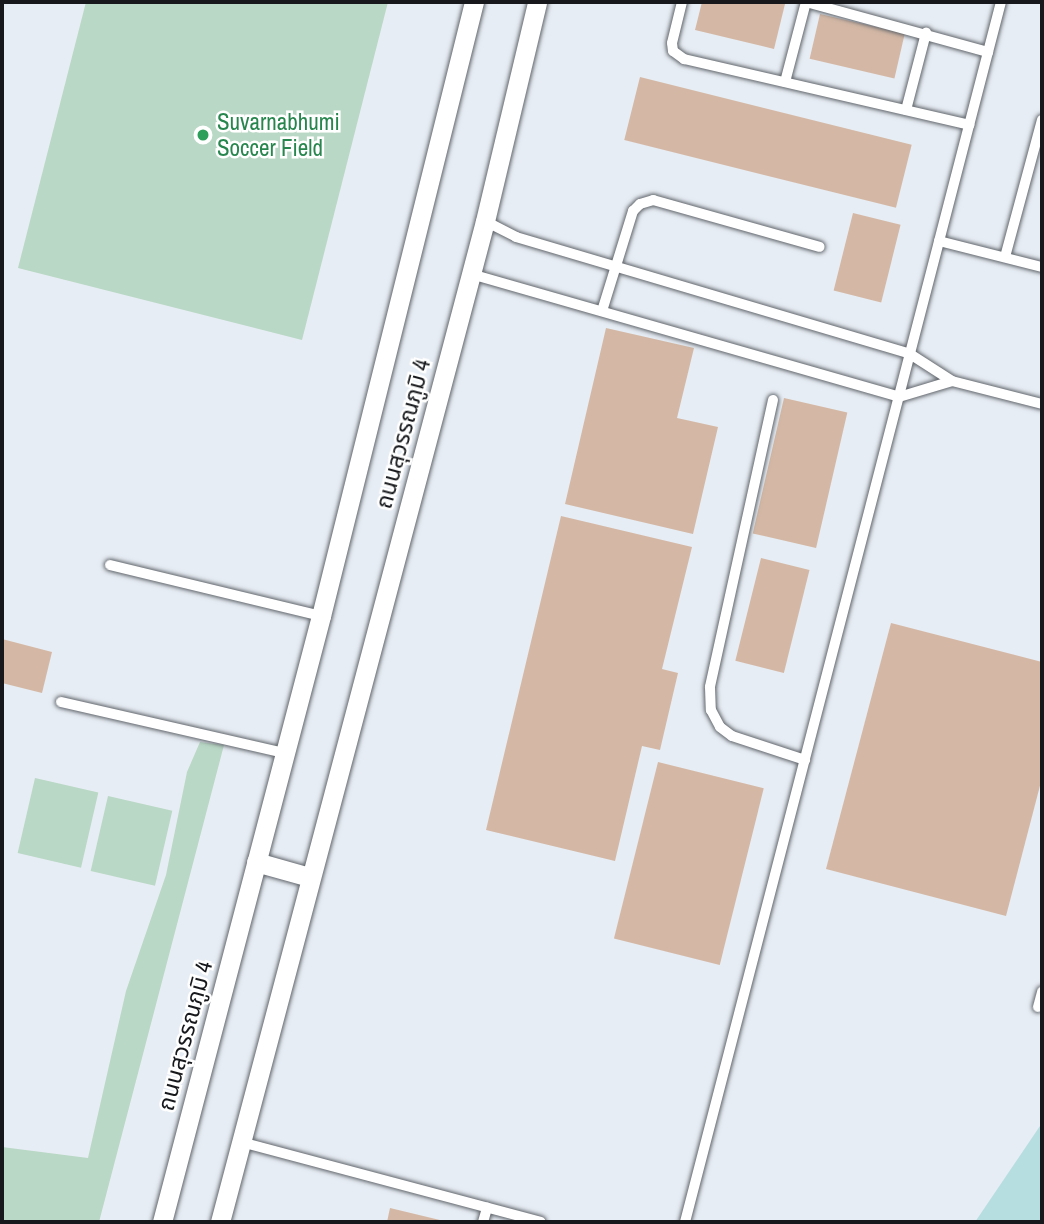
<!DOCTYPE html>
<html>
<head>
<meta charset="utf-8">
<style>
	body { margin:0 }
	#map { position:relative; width:1044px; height:1224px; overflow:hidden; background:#e7edf4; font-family:"Archivo Narrow","Noto Sans Thai",sans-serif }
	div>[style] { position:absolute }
	.green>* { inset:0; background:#b9d8c5; transform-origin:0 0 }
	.water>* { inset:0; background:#b6dee0 }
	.building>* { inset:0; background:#d4b8a5; transform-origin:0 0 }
	.roads { filter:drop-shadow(0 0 2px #61666c) drop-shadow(0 0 2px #61666c) }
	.lane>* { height:10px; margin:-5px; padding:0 5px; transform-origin:5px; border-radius:5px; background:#fff }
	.street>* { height:19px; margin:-9.5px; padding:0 9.5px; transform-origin:9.5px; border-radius:9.5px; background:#fff }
	.dots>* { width:19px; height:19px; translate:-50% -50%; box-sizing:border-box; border:4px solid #fff; border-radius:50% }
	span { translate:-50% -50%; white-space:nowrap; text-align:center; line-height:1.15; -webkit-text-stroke:5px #fff; paint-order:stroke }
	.leisure-label { font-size:23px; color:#27864d }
	.left { translate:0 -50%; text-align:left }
	.street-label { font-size:23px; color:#16181b }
	.frame { position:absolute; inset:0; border:4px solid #16181b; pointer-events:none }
</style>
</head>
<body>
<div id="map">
	<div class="green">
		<div style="clip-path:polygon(86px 2px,388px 2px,302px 340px,18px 268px)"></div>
		<div style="clip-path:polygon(200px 742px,224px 745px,99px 1222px,2px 1222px,2px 1147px,88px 1158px,126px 991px,166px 875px,187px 772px)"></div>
		<div style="left:35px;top:778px;width:65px;height:77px;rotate:13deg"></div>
		<div style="left:108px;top:796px;width:66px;height:77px;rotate:13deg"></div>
	</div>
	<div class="water">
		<div style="clip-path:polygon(1042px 1123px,1042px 1222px,975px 1222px)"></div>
	</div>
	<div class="building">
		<div style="clip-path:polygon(702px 2px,785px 4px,774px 49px,695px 30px)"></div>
		<div style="left:820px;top:14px;width:87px;height:46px;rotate:13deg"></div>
		<div style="left:640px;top:77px;width:280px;height:65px;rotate:14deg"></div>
		<div style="left:853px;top:213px;width:49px;height:80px;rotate:14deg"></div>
		<div style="clip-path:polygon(606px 328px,694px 348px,677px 418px,718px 427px,693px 534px,565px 504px)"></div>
		<div style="left:784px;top:398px;width:65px;height:139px;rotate:13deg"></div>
		<div style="clip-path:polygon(561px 516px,692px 547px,662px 669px,678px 673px,660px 750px,642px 746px,615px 861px,486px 830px)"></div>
		<div style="left:761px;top:558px;width:50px;height:106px;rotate:14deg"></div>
		<div style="clip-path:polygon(891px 623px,1042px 662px,1042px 778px,1006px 916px,826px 869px)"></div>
		<div style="clip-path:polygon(2px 639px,52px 652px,42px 693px,2px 683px)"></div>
		<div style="left:658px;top:762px;width:109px;height:182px;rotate:14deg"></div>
		<div style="clip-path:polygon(390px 1208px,444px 1221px,444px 1222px,387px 1222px)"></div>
	</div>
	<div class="roads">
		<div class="lane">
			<div style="left:682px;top:2px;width:42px;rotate:103.7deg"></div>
			<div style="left:672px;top:43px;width:8px;rotate:83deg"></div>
			<div style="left:673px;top:51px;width:14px;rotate:36deg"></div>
			<div style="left:684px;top:59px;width:293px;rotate:13deg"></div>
			<div style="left:806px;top:2px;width:189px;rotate:15.4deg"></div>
			<div style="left:785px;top:82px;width:83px;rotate:-75.3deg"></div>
			<div style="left:906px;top:110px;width:80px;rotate:-75.4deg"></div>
			<div style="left:485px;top:221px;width:35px;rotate:27deg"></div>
			<div style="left:516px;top:237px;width:411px;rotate:16.5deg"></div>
			<div style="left:910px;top:354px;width:50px;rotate:32.7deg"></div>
			<div style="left:952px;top:381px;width:93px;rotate:14.3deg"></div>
			<div style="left:939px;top:241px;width:106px;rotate:14.2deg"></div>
			<div style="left:1005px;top:257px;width:142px;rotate:-74.9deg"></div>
			<div style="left:471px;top:274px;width:445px;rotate:16deg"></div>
			<div style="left:899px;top:397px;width:55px;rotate:-16.8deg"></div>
			<div style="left:602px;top:311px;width:105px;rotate:-72.8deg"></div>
			<div style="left:633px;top:211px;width:10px;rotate:-45deg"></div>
			<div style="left:640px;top:204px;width:14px;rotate:-17deg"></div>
			<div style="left:653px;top:200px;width:173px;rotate:15.7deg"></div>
			<div style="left:773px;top:400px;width:294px;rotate:102.4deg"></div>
			<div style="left:710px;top:687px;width:23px;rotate:88deg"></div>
			<div style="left:711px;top:710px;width:19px;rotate:62deg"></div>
			<div style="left:720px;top:727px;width:15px;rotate:37deg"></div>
			<div style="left:732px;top:736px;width:77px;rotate:18.2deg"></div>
			<div style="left:110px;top:565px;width:217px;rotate:13.6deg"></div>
			<div style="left:61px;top:702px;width:229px;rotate:12.9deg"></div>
			<div style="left:1038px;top:1007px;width:16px;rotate:-75deg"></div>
			<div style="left:241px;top:1142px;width:310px;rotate:14.9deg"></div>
			<div style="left:483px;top:1222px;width:15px;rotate:-74deg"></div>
			<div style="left:685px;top:1222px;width:1260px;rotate:-75.48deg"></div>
		</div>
		<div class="street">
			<div style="left:256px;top:862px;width:55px;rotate:15.8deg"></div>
			<div style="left:162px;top:1222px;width:627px;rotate:-75.3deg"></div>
			<div style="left:321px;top:616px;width:633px;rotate:-76.01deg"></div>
			<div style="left:220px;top:1222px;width:1035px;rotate:-75.17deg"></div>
			<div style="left:485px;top:221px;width:225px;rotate:-76.6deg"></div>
		</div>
	</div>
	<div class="dots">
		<div style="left:203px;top:135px;background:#2e9e5b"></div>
	</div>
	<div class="leisure-label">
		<span class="left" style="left:217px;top:135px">Suvarnabhumi<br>Soccer Field</span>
	</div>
	<div class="street-label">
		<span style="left:403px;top:434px;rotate:-75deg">ถนนสุวรรณภูมิ 4</span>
		<span style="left:185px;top:1036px;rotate:-75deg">ถนนสุวรรณภูมิ 4</span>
	</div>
	<div class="frame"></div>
</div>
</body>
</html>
